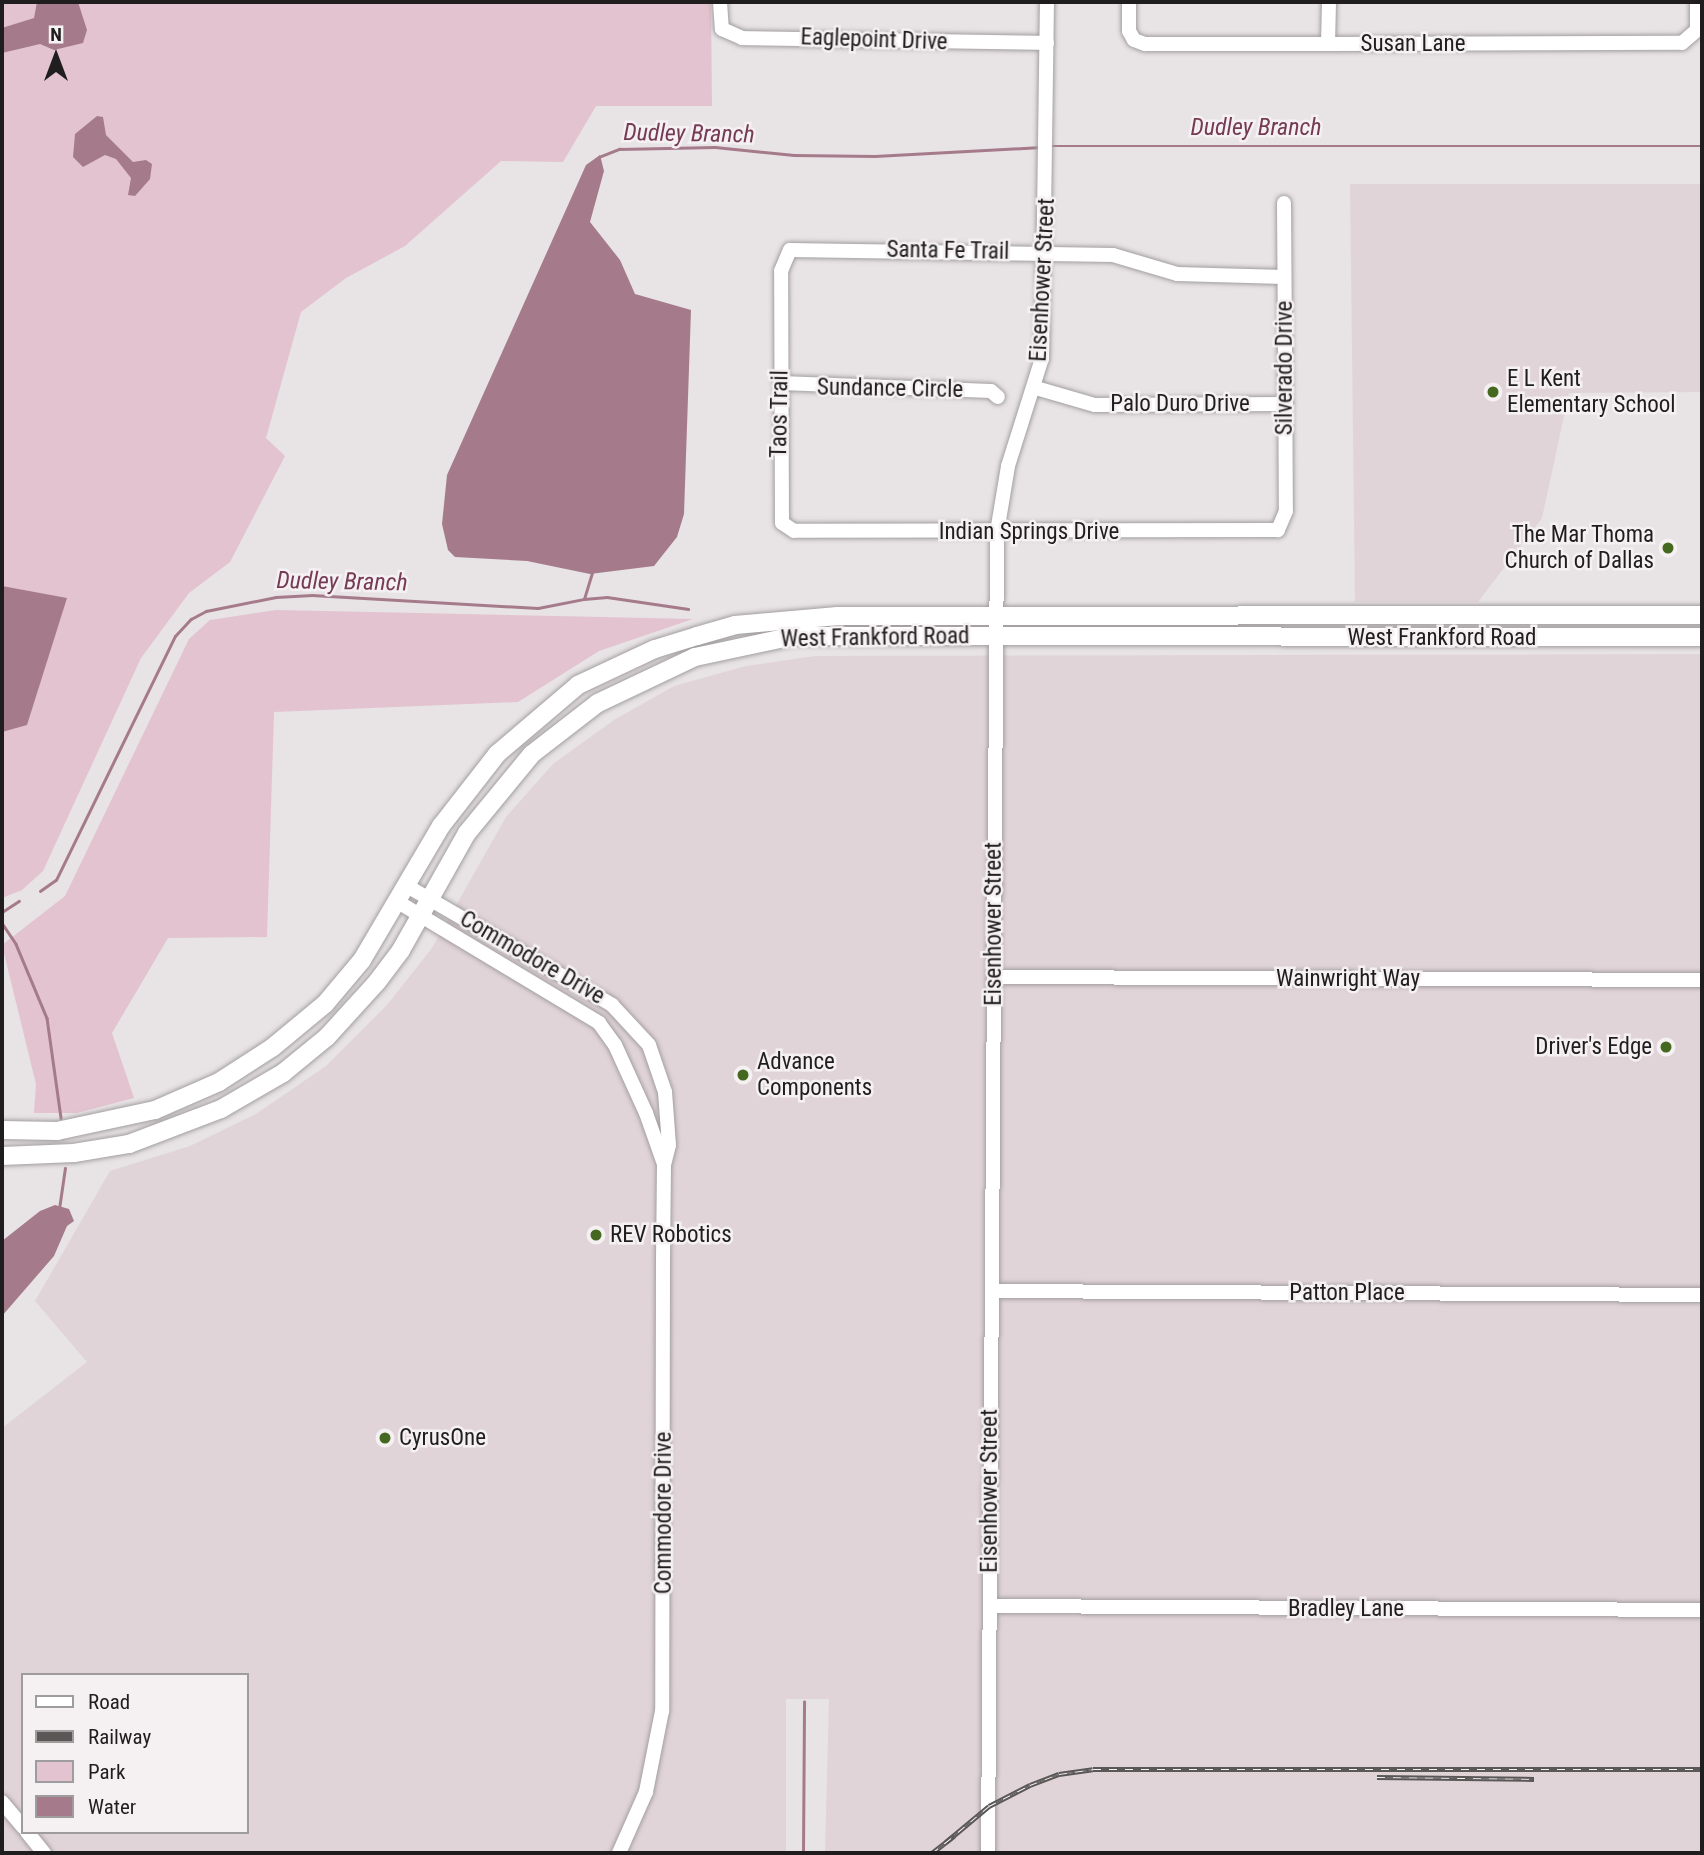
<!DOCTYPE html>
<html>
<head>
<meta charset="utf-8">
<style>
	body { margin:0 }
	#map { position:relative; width:1704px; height:1855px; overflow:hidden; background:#e8e3e5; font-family:"Roboto Condensed",sans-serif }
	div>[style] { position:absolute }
	.built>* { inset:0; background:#e1d4d9 }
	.green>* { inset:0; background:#e3c3cf }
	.water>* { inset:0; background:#a57b8b }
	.stream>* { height:2.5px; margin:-1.25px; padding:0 1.25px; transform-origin:1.25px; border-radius:1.25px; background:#a57b8b }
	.roads { filter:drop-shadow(0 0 2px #a39fa0) drop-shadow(0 0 2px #a39fa0) }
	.minor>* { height:14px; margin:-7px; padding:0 7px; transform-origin:7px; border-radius:7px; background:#fff }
	.major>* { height:18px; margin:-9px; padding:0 9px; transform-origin:9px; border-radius:9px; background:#fff }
	.rail>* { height:5px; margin-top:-2.5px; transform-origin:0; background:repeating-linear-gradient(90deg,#f5f0f2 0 8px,#5a5757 0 16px); box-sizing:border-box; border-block:2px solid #5a5757 }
	.dots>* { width:19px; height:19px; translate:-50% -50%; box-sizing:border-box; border:4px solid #f5f0f2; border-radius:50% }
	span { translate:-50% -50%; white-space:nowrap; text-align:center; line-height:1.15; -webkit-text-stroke:5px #f5f0f2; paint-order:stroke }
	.street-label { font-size:23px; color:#1f1d1d }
	.poi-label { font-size:23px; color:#1f1d1d }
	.left { translate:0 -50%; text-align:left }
	.right { translate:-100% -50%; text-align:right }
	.water-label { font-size:24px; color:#753b54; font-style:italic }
	.frame { position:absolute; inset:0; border:4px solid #1f1d1d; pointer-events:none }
	.legend { position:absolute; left:21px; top:1673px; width:228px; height:161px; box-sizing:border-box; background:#f5f0f2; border:2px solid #9f9c9d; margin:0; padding:9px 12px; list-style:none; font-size:21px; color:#1f1d1d }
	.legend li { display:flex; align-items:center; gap:14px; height:35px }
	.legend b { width:35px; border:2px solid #9f9c9d }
	.north { position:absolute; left:21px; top:21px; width:70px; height:70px; -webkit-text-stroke:5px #f5f0f2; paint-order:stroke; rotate:0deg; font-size:19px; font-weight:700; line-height:28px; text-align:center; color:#1f1d1d }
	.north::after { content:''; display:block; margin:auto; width:24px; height:32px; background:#1f1d1d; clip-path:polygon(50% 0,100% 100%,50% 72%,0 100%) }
</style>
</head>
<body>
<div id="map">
	<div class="built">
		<div style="clip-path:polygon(1350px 184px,1702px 184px,1702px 392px,1569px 393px,1542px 518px,1478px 602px,1355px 602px)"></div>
		<div style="clip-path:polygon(evenodd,1702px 654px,1702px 1853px,825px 1853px,829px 1699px,786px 1699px,786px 1853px,2px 1853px,2px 1428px,87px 1362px,35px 1301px,110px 1171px,190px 1146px,256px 1114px,326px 1066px,387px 1005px,432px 948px,506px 817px,553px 764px,614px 720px,674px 686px,746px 666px,815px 656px,1702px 654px,23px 1675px,247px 1675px,247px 1832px,23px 1832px,23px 1675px)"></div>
	</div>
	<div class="green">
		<div style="clip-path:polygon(2px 2px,711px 2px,712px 106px,596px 106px,563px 162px,501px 161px,405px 246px,346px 278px,301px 312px,266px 438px,285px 456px,230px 562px,189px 593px,141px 658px,43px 871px,22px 890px,2px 898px)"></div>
		<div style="clip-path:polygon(276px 610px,693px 619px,599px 651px,518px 702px,274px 712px,267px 937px,168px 938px,112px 1033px,134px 1098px,77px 1113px,34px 1113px,36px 1084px,2px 945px,65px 896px,189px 639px,210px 620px)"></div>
	</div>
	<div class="water">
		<div style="clip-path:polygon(37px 2px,78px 2px,87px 30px,83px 43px,54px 50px,40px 44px,2px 53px,2px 28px,34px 18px)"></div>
		<div style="clip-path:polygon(97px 116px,103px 117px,106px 135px,133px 162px,146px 160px,152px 164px,150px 179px,135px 196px,128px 195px,131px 178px,116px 159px,105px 155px,83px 167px,73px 157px,75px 134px)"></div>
		<div style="clip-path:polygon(600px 155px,604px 171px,590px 222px,620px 260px,635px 294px,691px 310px,684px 514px,677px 537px,654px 566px,590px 574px,527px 561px,455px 557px,448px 550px,442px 524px,447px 475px,586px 165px)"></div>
		<div style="clip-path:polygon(2px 586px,67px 598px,27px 725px,2px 732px)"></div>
		<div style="clip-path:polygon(55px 1205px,69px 1209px,74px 1221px,67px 1226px,54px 1256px,2px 1316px,2px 1241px,40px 1211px)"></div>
	</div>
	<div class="stream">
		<div style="left:1051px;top:146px;width:651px"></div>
		<div style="left:599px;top:157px;width:22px;rotate:-22deg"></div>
		<div style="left:619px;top:149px;width:96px;rotate:-1.2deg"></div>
		<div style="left:715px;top:147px;width:79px;rotate:5.8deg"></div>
		<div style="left:794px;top:155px;width:81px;rotate:0.7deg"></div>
		<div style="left:875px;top:156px;width:166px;rotate:-3.1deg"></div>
		<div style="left:584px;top:599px;width:23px;rotate:-5deg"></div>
		<div style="left:607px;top:597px;width:82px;rotate:8.4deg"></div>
		<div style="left:40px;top:891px;width:19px;rotate:-35deg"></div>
		<div style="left:56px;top:880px;width:271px;rotate:-64deg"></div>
		<div style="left:175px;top:636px;width:23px;rotate:-47deg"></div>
		<div style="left:191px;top:619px;width:17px;rotate:-28deg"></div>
		<div style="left:206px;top:611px;width:71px;rotate:-11.3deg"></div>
		<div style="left:276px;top:597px;width:36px;rotate:-3deg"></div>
		<div style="left:312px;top:595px;width:226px;rotate:3.3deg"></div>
		<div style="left:538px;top:608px;width:47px;rotate:-11.1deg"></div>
		<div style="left:584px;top:599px;width:27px;rotate:-73deg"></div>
		<div style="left:2px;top:912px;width:20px;rotate:-33deg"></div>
		<div style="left:2px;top:923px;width:25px;rotate:56deg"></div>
		<div style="left:16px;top:944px;width:80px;rotate:67.3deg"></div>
		<div style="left:47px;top:1018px;width:101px;rotate:82deg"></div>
		<div style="left:59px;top:1209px;width:41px;rotate:-81.7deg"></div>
		<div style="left:803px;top:1853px;width:151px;rotate:-89.6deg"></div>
	</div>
	<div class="roads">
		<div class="minor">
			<div style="left:720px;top:2px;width:27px;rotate:86deg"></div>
			<div style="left:722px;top:29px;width:22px;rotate:24deg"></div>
			<div style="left:742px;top:38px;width:305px;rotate:0.9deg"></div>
			<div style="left:1129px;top:2px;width:29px;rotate:90deg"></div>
			<div style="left:1129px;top:31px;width:10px;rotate:61deg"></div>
			<div style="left:1134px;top:40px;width:12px;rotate:20deg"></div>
			<div style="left:1145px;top:44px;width:183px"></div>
			<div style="left:1328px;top:44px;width:354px;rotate:-0.2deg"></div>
			<div style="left:1682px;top:43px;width:20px;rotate:-41deg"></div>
			<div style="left:1697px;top:30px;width:28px;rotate:-90deg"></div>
			<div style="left:1328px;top:44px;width:42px;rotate:-88.6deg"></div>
			<div style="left:1284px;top:203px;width:139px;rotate:89.6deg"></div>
			<div style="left:1285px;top:342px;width:169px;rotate:89.7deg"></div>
			<div style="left:1286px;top:511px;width:21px;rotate:113deg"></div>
			<div style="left:1278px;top:530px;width:484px;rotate:179.9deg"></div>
			<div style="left:794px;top:531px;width:14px;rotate:-146deg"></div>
			<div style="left:782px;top:523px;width:252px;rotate:-90.2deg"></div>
			<div style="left:781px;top:271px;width:23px;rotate:-67deg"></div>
			<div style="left:790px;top:250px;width:323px;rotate:0.9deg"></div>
			<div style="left:1113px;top:255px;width:67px;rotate:16.5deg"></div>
			<div style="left:1177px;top:274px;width:107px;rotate:1.6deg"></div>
			<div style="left:781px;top:383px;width:210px;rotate:2.2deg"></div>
			<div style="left:991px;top:391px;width:9px;rotate:41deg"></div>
			<div style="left:1036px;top:388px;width:61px;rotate:16.1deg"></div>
			<div style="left:1095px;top:405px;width:191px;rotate:-0.3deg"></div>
			<div style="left:407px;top:886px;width:237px;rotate:30.1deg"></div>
			<div style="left:612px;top:1005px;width:54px;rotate:47.2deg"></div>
			<div style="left:649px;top:1045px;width:50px;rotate:71.2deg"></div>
			<div style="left:665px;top:1092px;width:53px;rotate:85.7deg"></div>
			<div style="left:669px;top:1145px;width:21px;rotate:104deg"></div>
			<div style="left:664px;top:1165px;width:93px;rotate:90.6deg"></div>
			<div style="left:663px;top:1258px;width:453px;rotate:90.1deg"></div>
			<div style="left:662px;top:1711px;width:83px;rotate:101.2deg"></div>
			<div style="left:646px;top:1792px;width:67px;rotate:113.9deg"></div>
			<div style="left:398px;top:902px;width:235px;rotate:31deg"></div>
			<div style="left:599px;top:1023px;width:27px;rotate:54deg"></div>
			<div style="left:615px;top:1045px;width:75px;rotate:65.5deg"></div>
			<div style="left:646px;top:1113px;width:54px;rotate:70.6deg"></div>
			<div style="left:994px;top:977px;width:708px;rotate:0.24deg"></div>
			<div style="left:992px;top:1291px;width:710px;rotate:0.32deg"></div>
			<div style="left:990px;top:1606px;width:712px;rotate:0.32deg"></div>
			<div style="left:2px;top:1802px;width:33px;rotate:50deg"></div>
			<div style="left:27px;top:1832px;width:27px;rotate:51deg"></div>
			<div style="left:988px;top:1853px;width:1321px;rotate:-89.61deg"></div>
			<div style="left:997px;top:532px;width:67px;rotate:-80.5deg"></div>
			<div style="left:1008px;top:466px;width:113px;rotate:-72.5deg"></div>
			<div style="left:1042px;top:358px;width:356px;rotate:-89.2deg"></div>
		</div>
		<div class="major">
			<div style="left:2px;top:1130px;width:55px;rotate:1deg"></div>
			<div style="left:57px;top:1131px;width:100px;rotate:-12.1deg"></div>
			<div style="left:155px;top:1110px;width:70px;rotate:-23.6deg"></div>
			<div style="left:219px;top:1082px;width:64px;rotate:-32.9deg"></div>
			<div style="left:273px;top:1047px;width:67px;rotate:-39.6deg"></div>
			<div style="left:325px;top:1004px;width:57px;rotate:-49.9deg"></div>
			<div style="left:362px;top:960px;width:156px;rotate:-59.5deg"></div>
			<div style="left:441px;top:826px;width:91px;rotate:-52.1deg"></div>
			<div style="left:497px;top:754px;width:106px;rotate:-40.4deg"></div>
			<div style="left:578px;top:685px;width:85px;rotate:-25.1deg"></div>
			<div style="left:655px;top:649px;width:44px;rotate:-17.2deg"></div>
			<div style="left:697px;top:636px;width:40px;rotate:-16deg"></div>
			<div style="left:735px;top:625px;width:103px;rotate:-5deg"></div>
			<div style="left:838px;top:616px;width:864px;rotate:-0.07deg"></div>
			<div style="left:2px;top:1156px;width:72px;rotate:-2.4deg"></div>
			<div style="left:74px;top:1153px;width:56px;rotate:-9.3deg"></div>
			<div style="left:129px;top:1144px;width:98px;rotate:-20.8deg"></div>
			<div style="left:221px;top:1109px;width:72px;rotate:-30.1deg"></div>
			<div style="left:283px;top:1073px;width:57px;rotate:-39.3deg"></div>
			<div style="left:327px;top:1037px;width:74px;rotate:-47.7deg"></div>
			<div style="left:377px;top:982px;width:40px;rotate:-53deg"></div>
			<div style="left:401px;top:950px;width:134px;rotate:-60.6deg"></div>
			<div style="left:467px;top:833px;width:102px;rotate:-50.6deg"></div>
			<div style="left:532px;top:754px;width:83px;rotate:-37.7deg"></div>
			<div style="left:598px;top:703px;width:107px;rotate:-25.4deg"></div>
			<div style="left:695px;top:657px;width:101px;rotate:-12deg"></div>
			<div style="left:794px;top:636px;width:908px;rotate:0.06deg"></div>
		</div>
	</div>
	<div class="rail">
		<div style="left:1377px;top:1777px;width:157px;rotate:0.7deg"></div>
		<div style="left:946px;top:1842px;width:56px;rotate:-39.9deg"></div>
		<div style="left:989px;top:1806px;width:46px;rotate:-27.1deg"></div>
		<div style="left:1030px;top:1785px;width:31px;rotate:-21deg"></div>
		<div style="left:1059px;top:1774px;width:34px;rotate:-8deg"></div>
		<div style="left:1093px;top:1769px;width:609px"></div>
		<div style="left:932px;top:1853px;width:28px;rotate:-38deg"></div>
	</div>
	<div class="dots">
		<div style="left:1493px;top:392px;background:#456820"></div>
		<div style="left:1668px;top:548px;background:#456820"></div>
		<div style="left:1666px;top:1047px;background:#456820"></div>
		<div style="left:743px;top:1075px;background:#456820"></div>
		<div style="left:596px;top:1235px;background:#456820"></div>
		<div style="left:385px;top:1438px;background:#456820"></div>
	</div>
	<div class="street-label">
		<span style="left:874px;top:40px;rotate:2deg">Eaglepoint Drive</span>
		<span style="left:1413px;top:44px">Susan Lane</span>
		<span style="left:948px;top:251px;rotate:1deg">Santa Fe Trail</span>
		<span style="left:1043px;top:280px;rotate:-87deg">Eisenhower Street</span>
		<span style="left:1285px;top:368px;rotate:-90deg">Silverado Drive</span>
		<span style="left:890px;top:389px;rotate:1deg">Sundance Circle</span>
		<span style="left:1180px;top:404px">Palo Duro Drive</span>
		<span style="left:780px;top:414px;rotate:-89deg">Taos Trail</span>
		<span style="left:1029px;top:532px">Indian Springs Drive</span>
		<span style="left:875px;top:638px;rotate:-1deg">West Frankford Road</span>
		<span style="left:1442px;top:638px">West Frankford Road</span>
		<span style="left:994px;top:924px;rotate:-90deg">Eisenhower Street</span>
		<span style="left:532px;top:958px;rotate:30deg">Commodore Drive</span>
		<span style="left:1348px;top:979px">Wainwright Way</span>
		<span style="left:1347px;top:1293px">Patton Place</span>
		<span style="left:990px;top:1491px;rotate:-90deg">Eisenhower Street</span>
		<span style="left:664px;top:1513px;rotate:-90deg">Commodore Drive</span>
		<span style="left:1346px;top:1609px">Bradley Lane</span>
	</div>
	<div class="poi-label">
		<span class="left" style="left:1507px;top:392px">E L Kent<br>Elementary School</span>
		<span class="right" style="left:1654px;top:548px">The Mar Thoma<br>Church of Dallas</span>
		<span class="right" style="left:1652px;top:1047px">Driver's Edge</span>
		<span class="left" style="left:757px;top:1075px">Advance<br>Components</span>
		<span class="left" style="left:610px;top:1235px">REV Robotics</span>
		<span class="left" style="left:399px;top:1438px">CyrusOne</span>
	</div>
	<div class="water-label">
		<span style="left:1256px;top:128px">Dudley Branch</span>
		<span style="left:689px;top:134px;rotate:1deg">Dudley Branch</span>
		<span style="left:342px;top:582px;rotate:1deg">Dudley Branch</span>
	</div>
	<div class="frame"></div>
	<ul class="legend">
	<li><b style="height:9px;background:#fff"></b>Road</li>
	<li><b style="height:9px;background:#5a5757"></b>Railway</li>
	<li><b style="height:19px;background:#e3c3cf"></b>Park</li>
	<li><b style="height:19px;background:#a57b8b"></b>Water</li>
	</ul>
	<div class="north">N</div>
</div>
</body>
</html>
